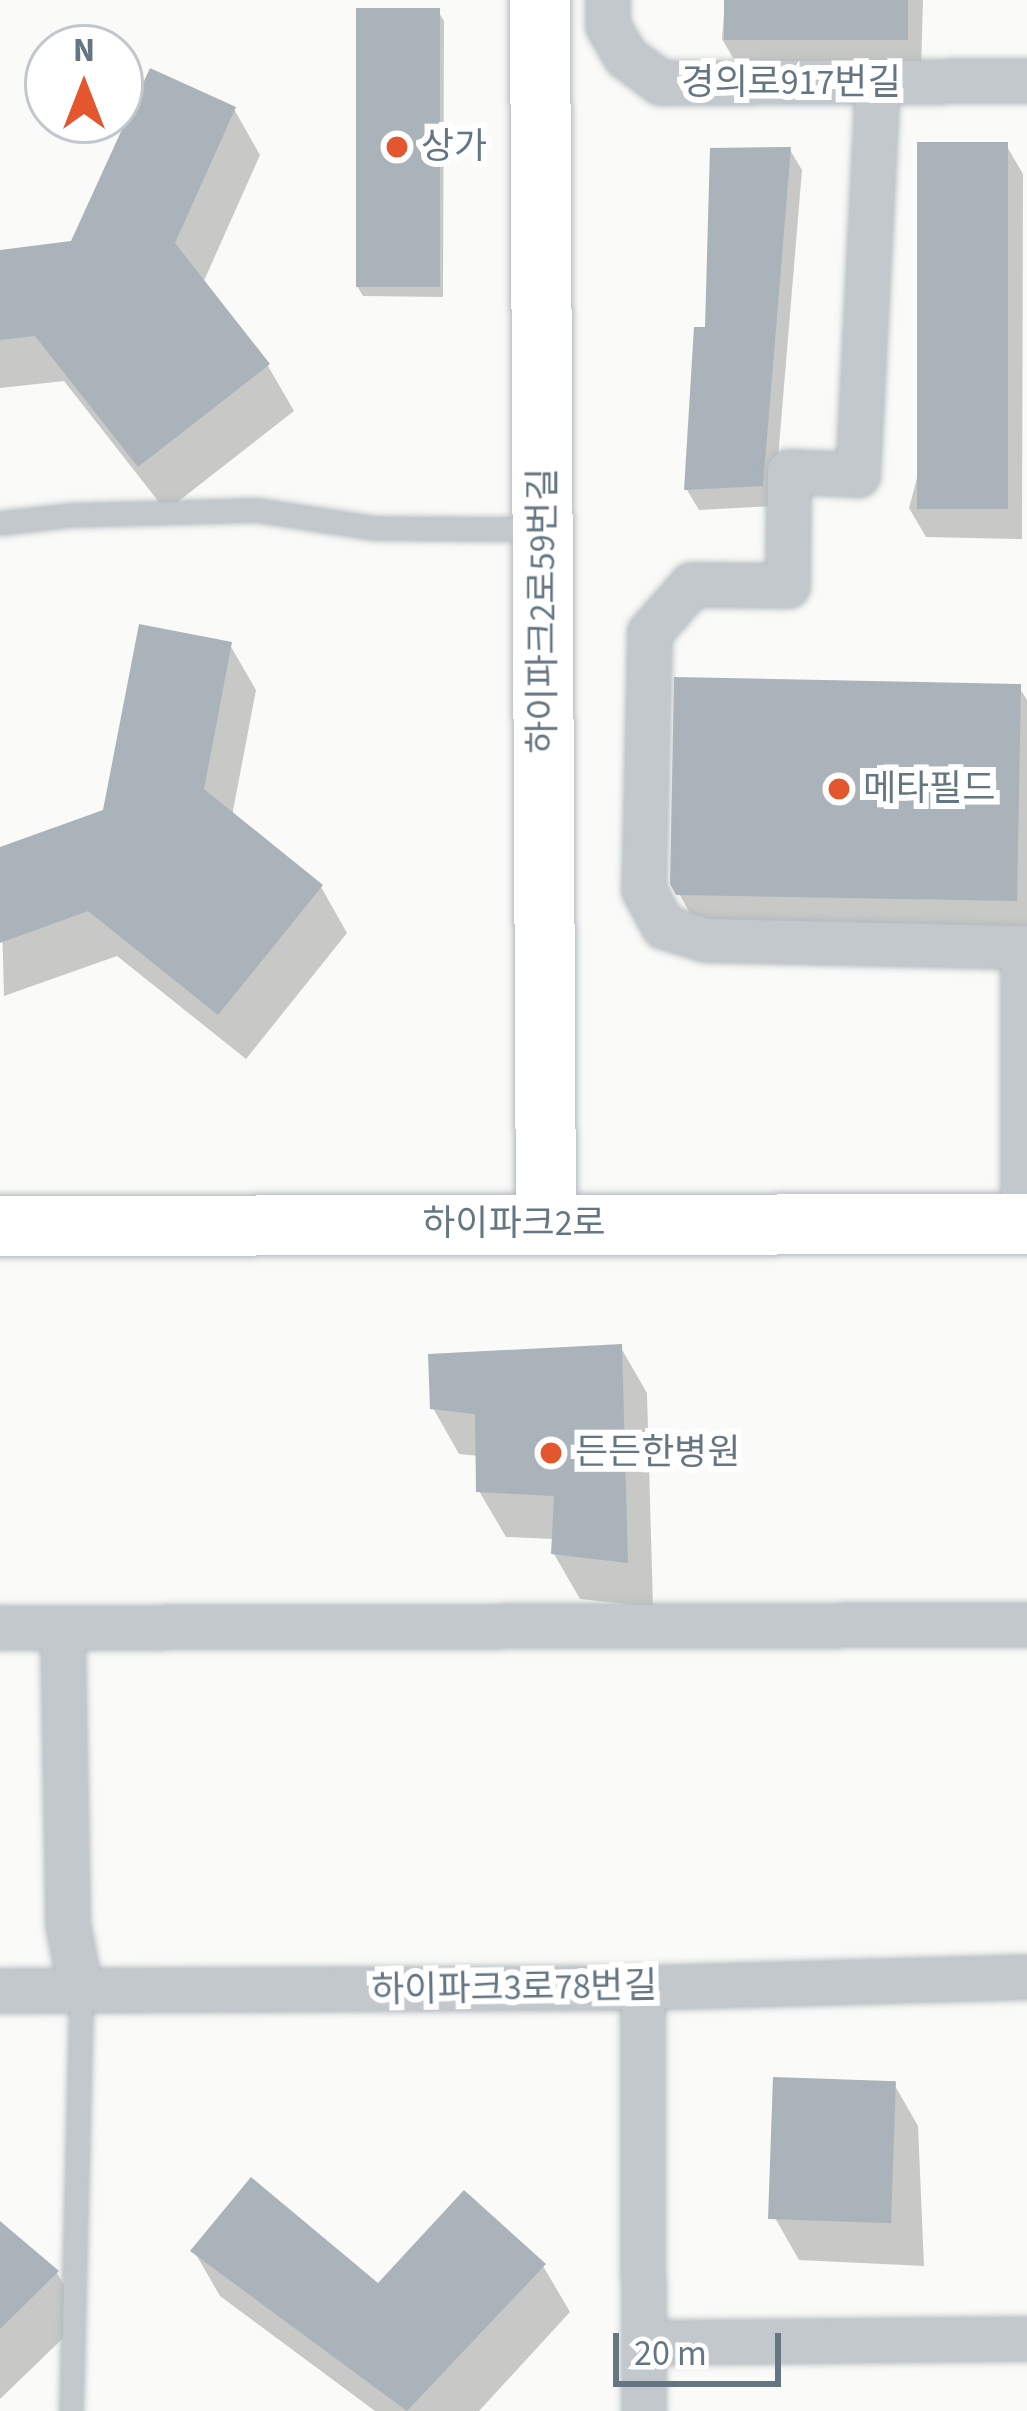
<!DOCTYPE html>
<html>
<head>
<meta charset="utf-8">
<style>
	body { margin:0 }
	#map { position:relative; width:1027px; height:2411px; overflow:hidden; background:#fafaf8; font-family:"Source Sans 3","Noto Sans KR",sans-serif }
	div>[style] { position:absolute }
	.shadow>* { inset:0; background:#0003 }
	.building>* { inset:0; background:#aab3b9; transform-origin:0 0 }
	.roads { filter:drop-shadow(0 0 3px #b3babf) drop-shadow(0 0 3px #b3babf) }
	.lane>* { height:21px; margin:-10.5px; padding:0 10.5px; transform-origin:10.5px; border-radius:10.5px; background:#c3c8cc }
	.street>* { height:42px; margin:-21px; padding:0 21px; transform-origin:21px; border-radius:21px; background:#c3c8cc }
	.secondary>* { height:60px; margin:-30px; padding:0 30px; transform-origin:30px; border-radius:30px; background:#fff }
	.dots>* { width:33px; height:33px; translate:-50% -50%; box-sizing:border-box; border:6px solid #fff; border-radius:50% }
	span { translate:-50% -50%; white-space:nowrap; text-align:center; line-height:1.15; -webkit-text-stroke:12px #fff; paint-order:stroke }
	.street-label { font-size:36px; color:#657683 }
	.poi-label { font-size:36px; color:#657683 }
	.left { translate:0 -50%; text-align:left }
	.north { position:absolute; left:24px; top:24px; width:120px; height:120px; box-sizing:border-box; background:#fff; border:3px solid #c1c8cd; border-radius:50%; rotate:0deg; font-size:33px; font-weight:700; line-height:48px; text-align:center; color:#657683 }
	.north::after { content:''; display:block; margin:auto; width:42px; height:54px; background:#e4572e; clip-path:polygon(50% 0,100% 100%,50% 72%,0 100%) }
	.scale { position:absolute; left:613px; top:2333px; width:168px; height:54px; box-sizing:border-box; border:6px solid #657683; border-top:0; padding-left:15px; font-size:36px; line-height:42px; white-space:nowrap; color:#657683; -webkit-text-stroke:9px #fff; paint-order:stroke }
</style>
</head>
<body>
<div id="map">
	<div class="shadow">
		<div style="clip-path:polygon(725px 0,923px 0,921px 72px,739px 68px,722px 39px)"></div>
		<div style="clip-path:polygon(438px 11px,444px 21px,443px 297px,363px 296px,357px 286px)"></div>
		<div style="clip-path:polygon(234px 109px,260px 155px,203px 283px,268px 366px,294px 411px,166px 511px,64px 381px,0 388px,0 253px,74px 244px)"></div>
		<div style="clip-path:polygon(1006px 145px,1023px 174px,1022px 539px,926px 537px,909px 508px)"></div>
		<div style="clip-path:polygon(790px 150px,802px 170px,774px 506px,699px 510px,687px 490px,708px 330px)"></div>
		<div style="clip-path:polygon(230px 645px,256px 690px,232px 816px,321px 887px,347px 933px,246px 1059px,117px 956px,4px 996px,0 850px,105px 812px)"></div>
		<div style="clip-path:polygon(1019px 687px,1027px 700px,1027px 935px,699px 929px,673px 883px)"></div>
		<div style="clip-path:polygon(621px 1348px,647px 1393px,653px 1607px,580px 1599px,554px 1554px,554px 1539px,506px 1537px,479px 1491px,479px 1456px,459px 1454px,433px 1408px)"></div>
		<div style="clip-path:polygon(894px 2084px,918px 2126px,924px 2266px,799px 2260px,775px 2218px)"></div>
		<div style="clip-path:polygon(0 2225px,57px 2273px,83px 2319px,0 2399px)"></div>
		<div style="clip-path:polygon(194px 2251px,378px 2287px,543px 2266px,570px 2312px,479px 2411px,375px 2411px,220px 2296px)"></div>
	</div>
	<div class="building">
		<div style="left:724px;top:0;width:184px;height:40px"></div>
		<div style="left:356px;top:8px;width:84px;height:279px"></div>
		<div style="clip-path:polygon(150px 68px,236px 107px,175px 243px,270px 364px,138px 467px,35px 336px,0 340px,0 250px,71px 241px)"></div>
		<div style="left:917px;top:142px;width:91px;height:367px"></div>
		<div style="clip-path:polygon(791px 147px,763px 486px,684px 490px,694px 327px,705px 327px,710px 148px)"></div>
		<div style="clip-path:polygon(139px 624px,232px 642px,204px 789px,323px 885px,218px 1015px,88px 911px,0 943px,0 847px,103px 810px)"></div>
		<div style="clip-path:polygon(674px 677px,1021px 684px,1017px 901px,676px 895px,670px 884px)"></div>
		<div style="clip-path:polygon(622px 1344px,628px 1563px,551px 1554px,554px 1496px,476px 1492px,475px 1414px,430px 1409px,428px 1354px)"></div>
		<div style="left:773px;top:2077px;width:123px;height:142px;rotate:2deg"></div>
		<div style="clip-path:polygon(251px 2177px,378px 2283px,464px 2190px,546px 2264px,407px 2411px,190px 2251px)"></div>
		<div style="clip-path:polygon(0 2221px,59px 2271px,0 2329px)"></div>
	</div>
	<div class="roads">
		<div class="lane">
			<div style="left:0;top:523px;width:69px;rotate:-6.6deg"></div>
			<div style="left:69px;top:515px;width:188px;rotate:-1.5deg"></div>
			<div style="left:257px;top:510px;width:118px;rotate:8.7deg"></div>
			<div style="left:374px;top:528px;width:162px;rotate:0.4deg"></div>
			<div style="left:71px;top:2411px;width:421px;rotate:-88.6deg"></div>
		</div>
		<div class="street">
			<div style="left:608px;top:0;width:26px;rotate:90deg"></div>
			<div style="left:608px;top:26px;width:36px;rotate:60deg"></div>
			<div style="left:626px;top:57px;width:44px;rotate:36.6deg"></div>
			<div style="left:661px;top:83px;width:366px;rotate:-0.3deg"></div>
			<div style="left:878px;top:83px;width:393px;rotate:92.9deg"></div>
			<div style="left:858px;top:475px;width:69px;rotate:-177.5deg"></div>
			<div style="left:789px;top:472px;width:114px;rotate:90.5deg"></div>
			<div style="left:788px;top:586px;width:96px;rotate:-179.4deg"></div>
			<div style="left:692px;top:585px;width:64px;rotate:131.2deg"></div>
			<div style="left:650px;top:633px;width:257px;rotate:91.3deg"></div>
			<div style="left:644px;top:890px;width:42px;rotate:61.6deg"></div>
			<div style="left:664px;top:927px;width:44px;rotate:17.2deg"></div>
			<div style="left:706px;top:940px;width:317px;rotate:1.3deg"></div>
			<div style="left:1023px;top:947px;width:277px;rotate:90deg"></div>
			<div style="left:0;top:1628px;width:1027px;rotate:-0.17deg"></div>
			<div style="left:63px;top:1630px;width:294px;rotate:89deg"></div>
			<div style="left:68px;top:1924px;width:67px;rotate:78.9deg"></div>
			<div style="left:643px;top:1988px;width:423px;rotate:89.9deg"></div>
			<div style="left:0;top:1991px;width:643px;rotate:-0.27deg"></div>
			<div style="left:643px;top:1988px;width:384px;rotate:-1.6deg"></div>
			<div style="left:644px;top:2343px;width:383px;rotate:-0.6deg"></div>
		</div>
		<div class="secondary">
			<div style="left:540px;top:0;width:1223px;rotate:89.72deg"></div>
			<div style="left:0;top:1226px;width:1027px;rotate:-0.11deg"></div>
		</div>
	</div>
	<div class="dots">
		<div style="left:397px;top:147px;background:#e4572e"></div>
		<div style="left:839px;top:789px;background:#e4572e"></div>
		<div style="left:551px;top:1453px;background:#e4572e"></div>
	</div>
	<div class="street-label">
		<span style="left:791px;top:83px">경의로917번길</span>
		<span style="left:543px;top:611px;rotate:-90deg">하이파크2로59번길</span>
		<span style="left:514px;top:1224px">하이파크2로</span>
		<span style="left:514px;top:1988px;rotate:-1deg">하이파크3로78번길</span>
	</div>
	<div class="poi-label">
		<span class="left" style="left:421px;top:147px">상가</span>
		<span class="left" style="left:863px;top:789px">메타필드</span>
		<span class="left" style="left:575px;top:1453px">든든한병원</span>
	</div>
	<div class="north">N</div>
	<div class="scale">20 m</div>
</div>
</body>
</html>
